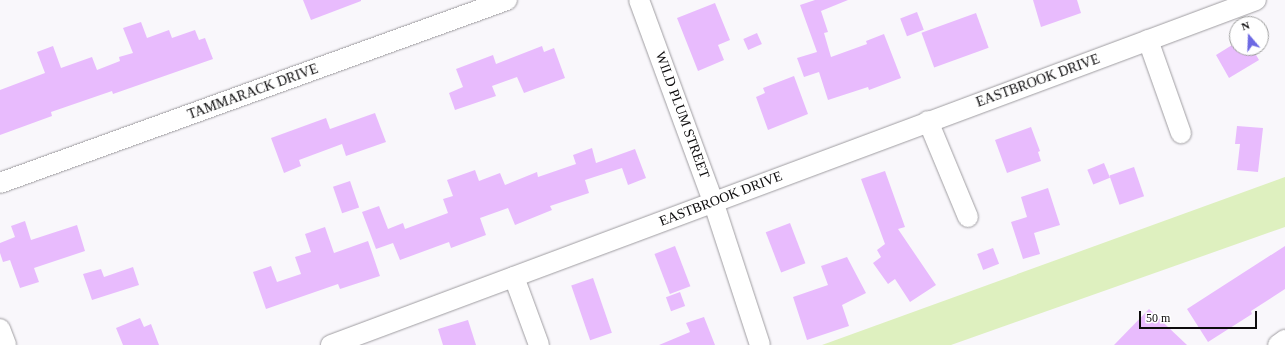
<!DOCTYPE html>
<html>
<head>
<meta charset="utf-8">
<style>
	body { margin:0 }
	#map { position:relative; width:1285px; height:345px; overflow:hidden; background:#f9f7fb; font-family:"Times New Roman",serif }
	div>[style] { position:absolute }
	.green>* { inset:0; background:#def0bf }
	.building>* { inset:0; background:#e8bbfd; transform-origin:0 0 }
	.roads { filter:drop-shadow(0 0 1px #9f9da1) drop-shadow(0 0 1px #9f9da1) }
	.minor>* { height:20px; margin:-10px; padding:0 10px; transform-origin:10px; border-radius:10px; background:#fff }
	span { translate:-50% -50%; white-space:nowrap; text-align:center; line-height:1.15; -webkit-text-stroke:3.5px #fff; paint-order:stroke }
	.street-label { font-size:14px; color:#0d0c0d }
	.north { position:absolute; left:1229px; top:16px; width:40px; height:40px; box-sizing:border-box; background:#fff; border:1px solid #9e9e9e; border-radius:50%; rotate:341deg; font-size:11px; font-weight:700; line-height:16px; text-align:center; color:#0d0c0d }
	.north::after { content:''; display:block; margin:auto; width:14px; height:18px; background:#6d69e3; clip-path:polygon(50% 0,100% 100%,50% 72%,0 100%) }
	.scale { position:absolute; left:1139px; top:311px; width:118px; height:18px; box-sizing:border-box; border:2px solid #0d0c0d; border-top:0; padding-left:5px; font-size:12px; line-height:14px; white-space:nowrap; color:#0d0c0d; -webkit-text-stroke:3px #fff; paint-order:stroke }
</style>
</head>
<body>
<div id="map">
	<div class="green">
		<div style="clip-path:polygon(1285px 177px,1285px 227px,951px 345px,822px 345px)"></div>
	</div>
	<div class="building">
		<div style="clip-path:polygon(303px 0,361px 0,361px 1px,311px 20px)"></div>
		<div style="clip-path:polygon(815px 0,848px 0,821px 11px,828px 32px,824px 33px,831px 57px,867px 44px,866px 41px,884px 34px,901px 78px,869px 90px,868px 87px,828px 100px,819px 72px,804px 77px,797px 58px,817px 52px,800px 5px)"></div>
		<div style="clip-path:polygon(1033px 0,1077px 0,1081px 13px,1041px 27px)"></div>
		<div style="clip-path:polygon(715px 3px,730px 40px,718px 45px,724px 60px,698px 71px,677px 18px)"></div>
		<div style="left:917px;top:12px;width:19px;height:18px;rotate:69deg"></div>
		<div style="left:976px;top:13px;width:37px;height:58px;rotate:70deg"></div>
		<div style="clip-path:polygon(141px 22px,147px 38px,169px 30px,172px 38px,195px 30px,199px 40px,205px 38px,213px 59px,113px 94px,112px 91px,51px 112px,52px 116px,0 135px,0 90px,45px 73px,37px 52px,53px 46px,61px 68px,92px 57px,97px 70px,120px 61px,119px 57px,133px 53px,123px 28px)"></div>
		<div style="left:757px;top:33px;width:12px;height:15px;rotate:66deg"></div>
		<div style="clip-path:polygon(1237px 42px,1237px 48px,1252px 48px,1259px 60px,1229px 78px,1216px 55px)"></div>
		<div style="clip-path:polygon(542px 46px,544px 52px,554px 48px,565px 78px,524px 93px,517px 77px,492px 86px,496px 96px,455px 110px,449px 93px,463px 87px,456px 69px,493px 55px,496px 64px)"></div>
		<div style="clip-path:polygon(794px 76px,808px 114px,768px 130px,756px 97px,765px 93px,763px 88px)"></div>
		<div style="clip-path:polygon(375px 113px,386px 142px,346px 156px,342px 144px,299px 160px,301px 166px,284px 173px,271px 138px,326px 118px,330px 129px)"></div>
		<div style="clip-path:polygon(1237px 126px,1263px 128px,1258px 172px,1237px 170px,1240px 144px,1235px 144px)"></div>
		<div style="clip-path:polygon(1031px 127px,1040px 151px,1038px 152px,1041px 161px,1007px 173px,995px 140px)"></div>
		<div style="clip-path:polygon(592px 148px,596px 163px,635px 149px,646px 178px,628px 185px,622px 168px,585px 180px,589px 193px,550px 206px,552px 210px,515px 225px,508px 208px,480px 218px,486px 235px,451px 248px,449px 242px,400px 260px,393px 243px,376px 249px,362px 212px,379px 206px,388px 229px,403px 223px,405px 229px,448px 213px,443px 199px,453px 196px,447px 180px,475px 170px,479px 181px,500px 173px,505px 185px,537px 172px,538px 177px,576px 164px,573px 155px)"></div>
		<div style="left:1104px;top:163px;width:16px;height:18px;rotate:68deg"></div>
		<div style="left:1134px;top:167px;width:31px;height:26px;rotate:71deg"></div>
		<div style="clip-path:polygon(885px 171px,905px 227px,898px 229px,936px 285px,910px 302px,895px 279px,888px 284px,873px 263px,881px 257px,877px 250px,885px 244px,861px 179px)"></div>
		<div style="left:350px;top:181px;width:28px;height:18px;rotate:71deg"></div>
		<div style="clip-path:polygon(1048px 188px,1060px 225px,1034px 233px,1040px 254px,1023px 259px,1011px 222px,1027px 217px,1021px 197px)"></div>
		<div style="clip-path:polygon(25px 221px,31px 240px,77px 225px,85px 251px,34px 268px,39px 282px,20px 288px,10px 260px,3px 262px,0 253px,0 243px,15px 237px,11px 226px)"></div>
		<div style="left:790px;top:223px;width:43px;height:26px;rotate:69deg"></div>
		<div style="clip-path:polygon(325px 227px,334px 253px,368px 241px,380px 276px,340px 289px,338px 284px,266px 309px,253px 272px,271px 266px,277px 282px,301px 274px,295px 257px,311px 252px,305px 234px)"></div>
		<div style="left:675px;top:246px;width:43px;height:22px;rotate:69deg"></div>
		<div style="clip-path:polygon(1285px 246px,1285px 289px,1251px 311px,1252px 314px,1208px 342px,1187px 309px)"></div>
		<div style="left:993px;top:248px;width:17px;height:17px;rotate:69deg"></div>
		<div style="clip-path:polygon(847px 257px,866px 293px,842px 305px,849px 326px,807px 340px,793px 297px,828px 285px,821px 266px)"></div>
		<div style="clip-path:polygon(133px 267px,139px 285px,92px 300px,83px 274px,101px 269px,104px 277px)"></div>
		<div style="left:593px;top:278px;width:58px;height:23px;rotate:71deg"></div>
		<div style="left:680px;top:292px;width:15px;height:15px;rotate:70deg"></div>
		<div style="clip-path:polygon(1149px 309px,1187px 345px,1114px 345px)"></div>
		<div style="clip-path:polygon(704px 317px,715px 345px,659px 345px,690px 332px,686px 323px)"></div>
		<div style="clip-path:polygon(140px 318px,144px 327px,151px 324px,159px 345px,123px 345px,116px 328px)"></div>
		<div style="clip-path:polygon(468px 320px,476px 345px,443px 345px,438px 329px)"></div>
	</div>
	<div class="roads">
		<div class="minor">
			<div style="left:639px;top:0;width:214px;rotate:69.8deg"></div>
			<div style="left:713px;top:201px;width:151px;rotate:71.9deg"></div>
			<div style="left:1148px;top:40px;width:99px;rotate:70.5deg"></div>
			<div style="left:928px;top:121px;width:104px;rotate:67.4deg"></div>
			<div style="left:0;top:183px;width:539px;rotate:-19.85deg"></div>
			<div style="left:514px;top:277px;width:72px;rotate:69.8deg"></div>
			<div style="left:0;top:329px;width:17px;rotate:69deg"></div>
			<div style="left:331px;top:345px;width:987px;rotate:-20.45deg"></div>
			<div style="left:1278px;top:345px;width:9px;rotate:-36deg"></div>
		</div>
	</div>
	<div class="street-label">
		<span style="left:1038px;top:81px;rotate:-20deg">EASTBROOK DRIVE</span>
		<span style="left:253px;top:92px;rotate:-20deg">TAMMARACK DRIVE</span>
		<span style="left:682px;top:115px;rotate:70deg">WILD PLUM STREET</span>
		<span style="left:721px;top:199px;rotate:-21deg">EASTBROOK DRIVE</span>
	</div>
	<div class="north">N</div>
	<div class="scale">50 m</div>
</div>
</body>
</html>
